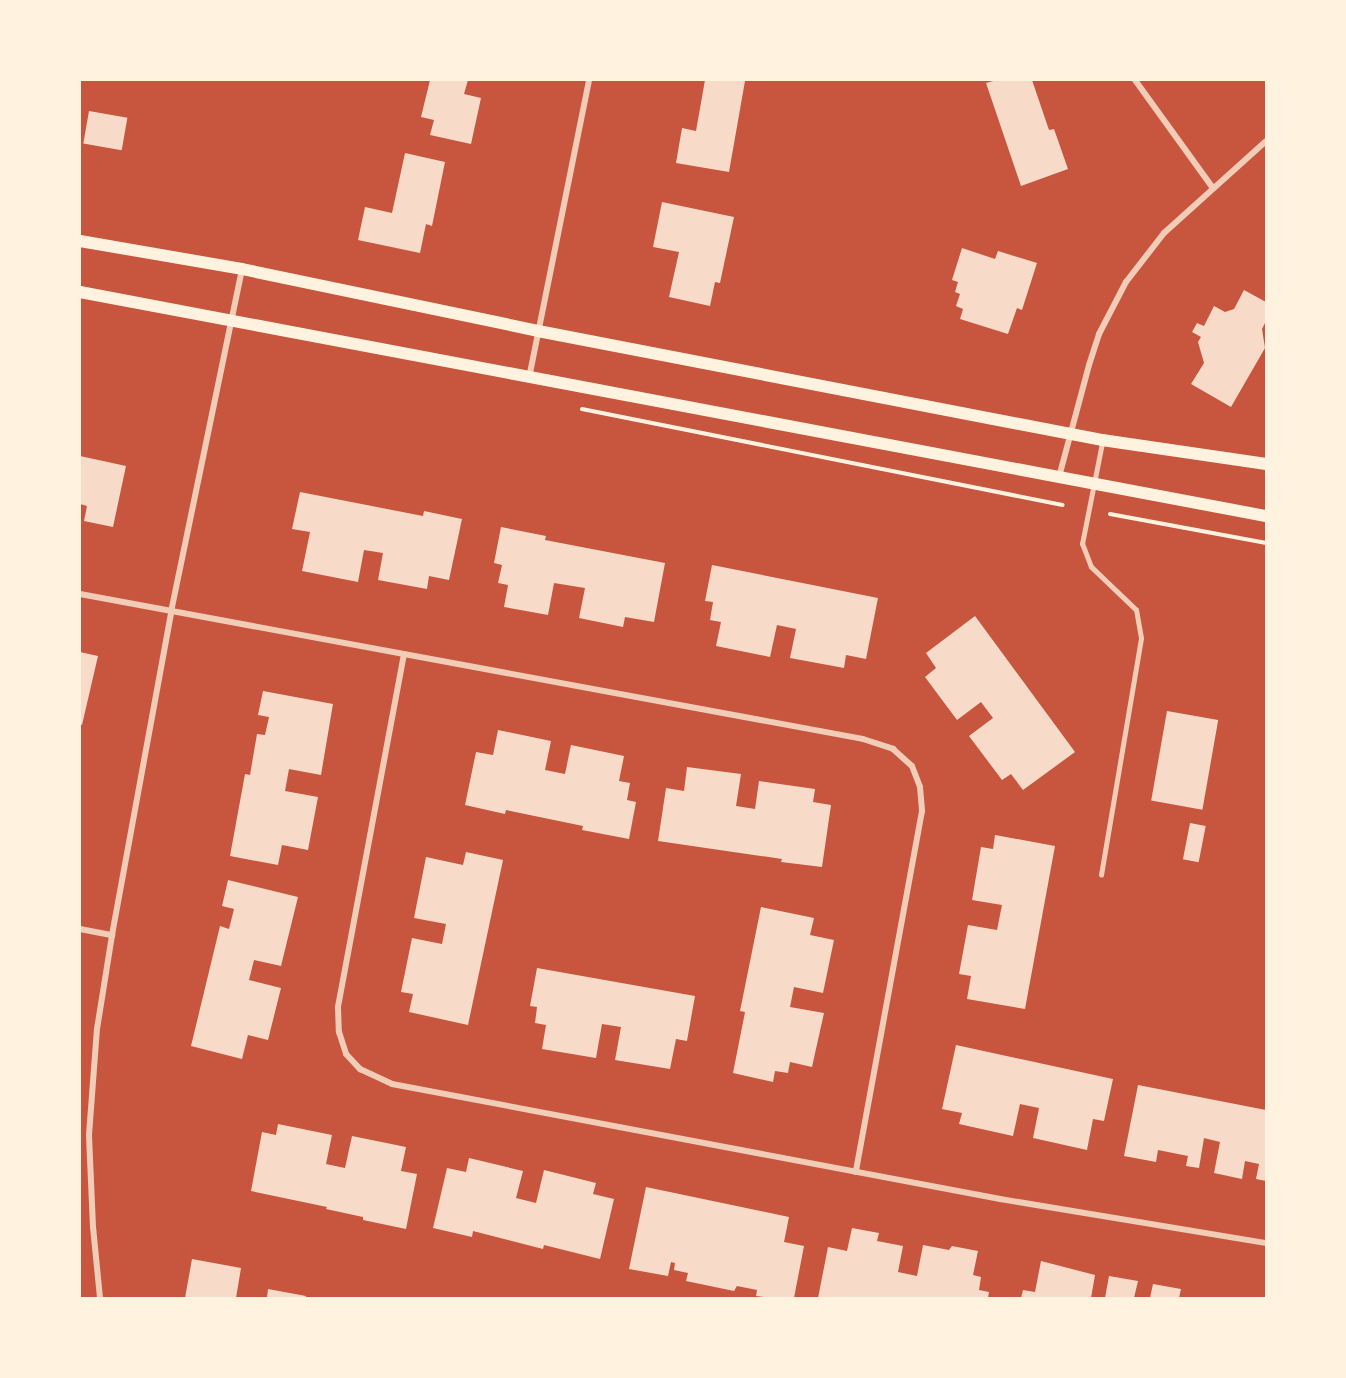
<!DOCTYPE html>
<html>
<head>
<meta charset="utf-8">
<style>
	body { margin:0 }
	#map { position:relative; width:1346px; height:1378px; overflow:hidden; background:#c8553d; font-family:"Archivo Narrow",sans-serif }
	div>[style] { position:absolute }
	.building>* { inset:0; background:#f7dbc8; transform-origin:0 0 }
	.path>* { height:4px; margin:-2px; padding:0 2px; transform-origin:2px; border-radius:2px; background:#fff3e0 }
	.service>* { height:4.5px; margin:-2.25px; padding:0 2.25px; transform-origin:2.25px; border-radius:2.25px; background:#f1ccb7 }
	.minor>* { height:6px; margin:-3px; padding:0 3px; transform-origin:3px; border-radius:3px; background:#f1ccb7 }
	.secondary>* { height:12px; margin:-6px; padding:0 6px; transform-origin:6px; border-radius:6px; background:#fff3e0 }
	span { translate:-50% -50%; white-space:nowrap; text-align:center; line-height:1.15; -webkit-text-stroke:4.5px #fff3e0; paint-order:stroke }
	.frame { position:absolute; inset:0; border:81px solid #fff3e0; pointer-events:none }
</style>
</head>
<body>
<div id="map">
	<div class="building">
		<div style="clip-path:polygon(430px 80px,468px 80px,464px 94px,481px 98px,471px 144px,430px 135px,434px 120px,421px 117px)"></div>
		<div style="clip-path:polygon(705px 80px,745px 81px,729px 172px,676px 163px,682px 128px,696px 131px)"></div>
		<div style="clip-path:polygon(997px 80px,1032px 80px,1049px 130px,1054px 129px,1068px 169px,1021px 186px,986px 83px)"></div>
		<div style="left:89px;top:111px;width:39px;height:33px;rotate:10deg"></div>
		<div style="clip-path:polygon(405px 153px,445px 162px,432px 226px,426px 224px,420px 253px,358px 240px,365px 207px,392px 213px)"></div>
		<div style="clip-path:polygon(662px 202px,734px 217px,720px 283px,715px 282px,710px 306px,669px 297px,679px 252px,653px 247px)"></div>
		<div style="clip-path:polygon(962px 248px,995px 259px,998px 251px,1037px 263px,1022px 310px,1017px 308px,1008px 334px,960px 319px,963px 309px,956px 306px,960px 294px,955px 292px,958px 282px,952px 280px)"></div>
		<div style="clip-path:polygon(1244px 290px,1266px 302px,1266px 321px,1262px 329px,1265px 348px,1231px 407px,1191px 384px,1204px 363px,1198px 342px,1201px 337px,1192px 332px,1197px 323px,1204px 326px,1214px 306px,1225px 312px,1234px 309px)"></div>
		<div style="clip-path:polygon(80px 456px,126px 466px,113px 527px,84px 521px,87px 506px,80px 504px)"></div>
		<div style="clip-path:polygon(300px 492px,423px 516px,424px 511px,462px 519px,449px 580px,429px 576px,427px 589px,378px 580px,383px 553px,364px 550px,358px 582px,302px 571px,310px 532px,292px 529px)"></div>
		<div style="clip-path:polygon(501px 527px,546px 536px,545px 540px,665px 563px,654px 622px,625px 617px,623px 627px,579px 618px,585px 588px,554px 583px,548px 615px,504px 607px,508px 585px,498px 583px,502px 565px,494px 563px)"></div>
		<div style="clip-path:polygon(712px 565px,878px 598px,866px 659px,846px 655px,844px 668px,790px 658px,796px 629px,777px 625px,770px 657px,716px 646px,721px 622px,710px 620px,713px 602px,705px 601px)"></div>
		<div style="clip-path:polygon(975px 616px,1075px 752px,1023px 790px,1011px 774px,1002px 780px,969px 736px,993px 718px,981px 702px,957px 720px,925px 677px,936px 668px,926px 653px)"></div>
		<div style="clip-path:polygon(80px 652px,98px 656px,82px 725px,80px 724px)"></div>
		<div style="clip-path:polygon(263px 691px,333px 704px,321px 775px,289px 769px,285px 791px,318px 797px,308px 850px,282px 845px,278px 865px,230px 856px,245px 774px,250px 775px,257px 734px,265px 735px,269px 717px,258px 715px)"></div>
		<div style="left:1167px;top:711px;width:52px;height:91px;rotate:10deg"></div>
		<div style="clip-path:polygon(498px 730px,551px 741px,545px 770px,565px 774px,571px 745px,624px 756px,619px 781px,630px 783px,627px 800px,636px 802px,629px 839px,582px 830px,583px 826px,506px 810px,505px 814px,465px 805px,476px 752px,493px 755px)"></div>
		<div style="clip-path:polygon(687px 767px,741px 774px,736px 806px,755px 809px,759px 781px,815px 789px,813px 802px,831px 805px,822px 867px,781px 862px,782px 859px,658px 841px,666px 788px,684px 791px)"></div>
		<div style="left:1190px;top:823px;width:16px;height:37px;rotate:11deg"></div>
		<div style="clip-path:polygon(995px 835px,1055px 846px,1025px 1009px,967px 999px,971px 976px,959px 974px,968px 925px,997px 930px,1002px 905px,972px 900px,981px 847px,993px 849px)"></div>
		<div style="clip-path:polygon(466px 852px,503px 860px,468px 1025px,409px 1012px,413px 994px,401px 992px,412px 938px,442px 944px,446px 924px,414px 918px,426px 857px,463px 865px)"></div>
		<div style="clip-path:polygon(228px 880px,298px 897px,281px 966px,254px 960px,249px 980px,281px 988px,268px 1040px,248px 1035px,242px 1059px,191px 1046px,220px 926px,229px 929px,234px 909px,222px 906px)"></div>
		<div style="clip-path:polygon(761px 907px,814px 918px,810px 935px,834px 940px,823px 993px,794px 987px,790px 1007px,824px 1013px,812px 1067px,790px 1062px,788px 1073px,775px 1071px,773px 1082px,733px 1073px,745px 1012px,740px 1011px)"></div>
		<div style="clip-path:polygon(537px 968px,695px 996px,687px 1041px,676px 1039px,670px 1069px,615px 1060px,621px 1027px,602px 1024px,596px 1058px,542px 1049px,546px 1025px,535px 1023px,537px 1007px,530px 1006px)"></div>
		<div style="clip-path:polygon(956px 1045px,1113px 1079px,1104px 1121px,1093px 1119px,1087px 1150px,1033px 1138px,1039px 1108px,1020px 1104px,1013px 1136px,959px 1124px,962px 1113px,942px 1109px)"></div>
		<div style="clip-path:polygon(1138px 1085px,1266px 1110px,1266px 1181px,1256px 1179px,1259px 1164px,1245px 1161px,1242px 1179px,1214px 1173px,1220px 1142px,1204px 1138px,1199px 1168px,1186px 1166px,1188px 1156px,1158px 1150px,1156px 1162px,1124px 1156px)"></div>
		<div style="clip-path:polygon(278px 1124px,332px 1135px,326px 1164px,345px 1168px,352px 1136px,406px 1147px,401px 1171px,417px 1174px,406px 1229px,363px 1220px,363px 1217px,326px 1209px,327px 1207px,251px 1191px,262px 1132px,276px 1135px)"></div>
		<div style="clip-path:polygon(469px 1158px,523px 1171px,516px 1198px,536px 1203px,544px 1170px,596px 1183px,593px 1194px,614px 1199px,600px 1259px,544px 1245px,543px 1249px,473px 1231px,472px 1237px,433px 1228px,447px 1168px,466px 1172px)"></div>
		<div style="clip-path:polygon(646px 1187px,789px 1217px,784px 1242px,804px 1246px,794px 1298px,771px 1298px,756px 1296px,757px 1290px,737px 1286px,734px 1291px,686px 1281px,688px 1273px,674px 1270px,675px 1263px,671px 1262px,668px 1276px,629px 1269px)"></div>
		<div style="clip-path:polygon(852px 1228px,879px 1233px,877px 1241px,903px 1246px,898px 1272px,917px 1276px,923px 1245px,949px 1250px,952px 1246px,978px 1251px,973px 1275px,981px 1277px,979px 1290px,989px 1292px,988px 1298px,818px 1298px,828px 1247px,847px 1251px)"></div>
		<div style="clip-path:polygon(192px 1259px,241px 1268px,236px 1298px,185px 1298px)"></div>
		<div style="clip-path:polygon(1041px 1261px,1095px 1275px,1091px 1298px,1021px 1298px,1023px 1290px,1035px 1292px)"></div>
		<div style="clip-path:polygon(1109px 1276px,1138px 1281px,1134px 1298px,1105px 1298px)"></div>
		<div style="clip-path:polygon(1153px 1284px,1181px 1289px,1179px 1298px,1150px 1298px)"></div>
		<div style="clip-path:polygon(268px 1289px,306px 1296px,306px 1298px,267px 1298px)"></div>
	</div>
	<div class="path">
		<div style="left:582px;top:409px;width:490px;rotate:11.3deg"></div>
		<div style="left:1110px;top:514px;width:159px;rotate:10.5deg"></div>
	</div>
	<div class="service">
		<div style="left:1101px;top:875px;width:240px;rotate:-80.4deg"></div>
		<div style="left:1141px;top:638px;width:28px;rotate:-100deg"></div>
		<div style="left:1136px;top:610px;width:62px;rotate:-136.3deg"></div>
		<div style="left:1091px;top:567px;width:25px;rotate:-111deg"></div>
		<div style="left:1082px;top:544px;width:103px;rotate:-78.8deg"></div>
	</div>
	<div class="minor">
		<div style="left:1135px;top:80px;width:133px;rotate:54.2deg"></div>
		<div style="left:529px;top:378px;width:304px;rotate:-78.6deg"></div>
		<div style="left:1059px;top:477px;width:116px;rotate:-75deg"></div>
		<div style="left:1089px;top:365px;width:33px;rotate:-72deg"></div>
		<div style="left:1099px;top:334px;width:59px;rotate:-62.6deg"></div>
		<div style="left:1126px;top:282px;width:62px;rotate:-52.2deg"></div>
		<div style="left:1164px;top:233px;width:137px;rotate:-42deg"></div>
		<div style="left:80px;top:594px;width:796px;rotate:10.49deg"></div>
		<div style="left:863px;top:739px;width:32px;rotate:18deg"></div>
		<div style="left:893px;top:749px;width:25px;rotate:42deg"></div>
		<div style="left:912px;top:766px;width:22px;rotate:69deg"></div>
		<div style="left:920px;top:787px;width:24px;rotate:85deg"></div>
		<div style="left:922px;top:811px;width:367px;rotate:100.4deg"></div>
		<div style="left:404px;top:654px;width:360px;rotate:100.6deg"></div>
		<div style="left:338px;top:1008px;width:24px;rotate:88deg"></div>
		<div style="left:339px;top:1032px;width:23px;rotate:72deg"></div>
		<div style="left:346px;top:1054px;width:21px;rotate:47deg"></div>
		<div style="left:360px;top:1069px;width:35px;rotate:25deg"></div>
		<div style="left:392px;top:1084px;width:619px;rotate:10.71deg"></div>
		<div style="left:1000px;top:1199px;width:270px;rotate:9.4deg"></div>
		<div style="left:80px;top:929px;width:33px;rotate:11deg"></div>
		<div style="left:100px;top:1298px;width:71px;rotate:-95.6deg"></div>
		<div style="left:93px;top:1227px;width:92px;rotate:-92.5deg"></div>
		<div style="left:89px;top:1135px;width:106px;rotate:-85.7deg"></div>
		<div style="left:97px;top:1029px;width:95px;rotate:-80.9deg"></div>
		<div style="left:112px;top:935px;width:328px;rotate:-79.6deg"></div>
		<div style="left:171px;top:612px;width:350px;rotate:-78.3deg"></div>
	</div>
	<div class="secondary">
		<div style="left:80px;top:241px;width:164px;rotate:9.8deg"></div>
		<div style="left:242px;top:269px;width:302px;rotate:11.8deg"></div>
		<div style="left:538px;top:331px;width:574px;rotate:10.94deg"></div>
		<div style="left:1102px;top:440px;width:166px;rotate:8.3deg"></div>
		<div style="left:80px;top:292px;width:1207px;rotate:10.7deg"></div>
	</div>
	<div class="frame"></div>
</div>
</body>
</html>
